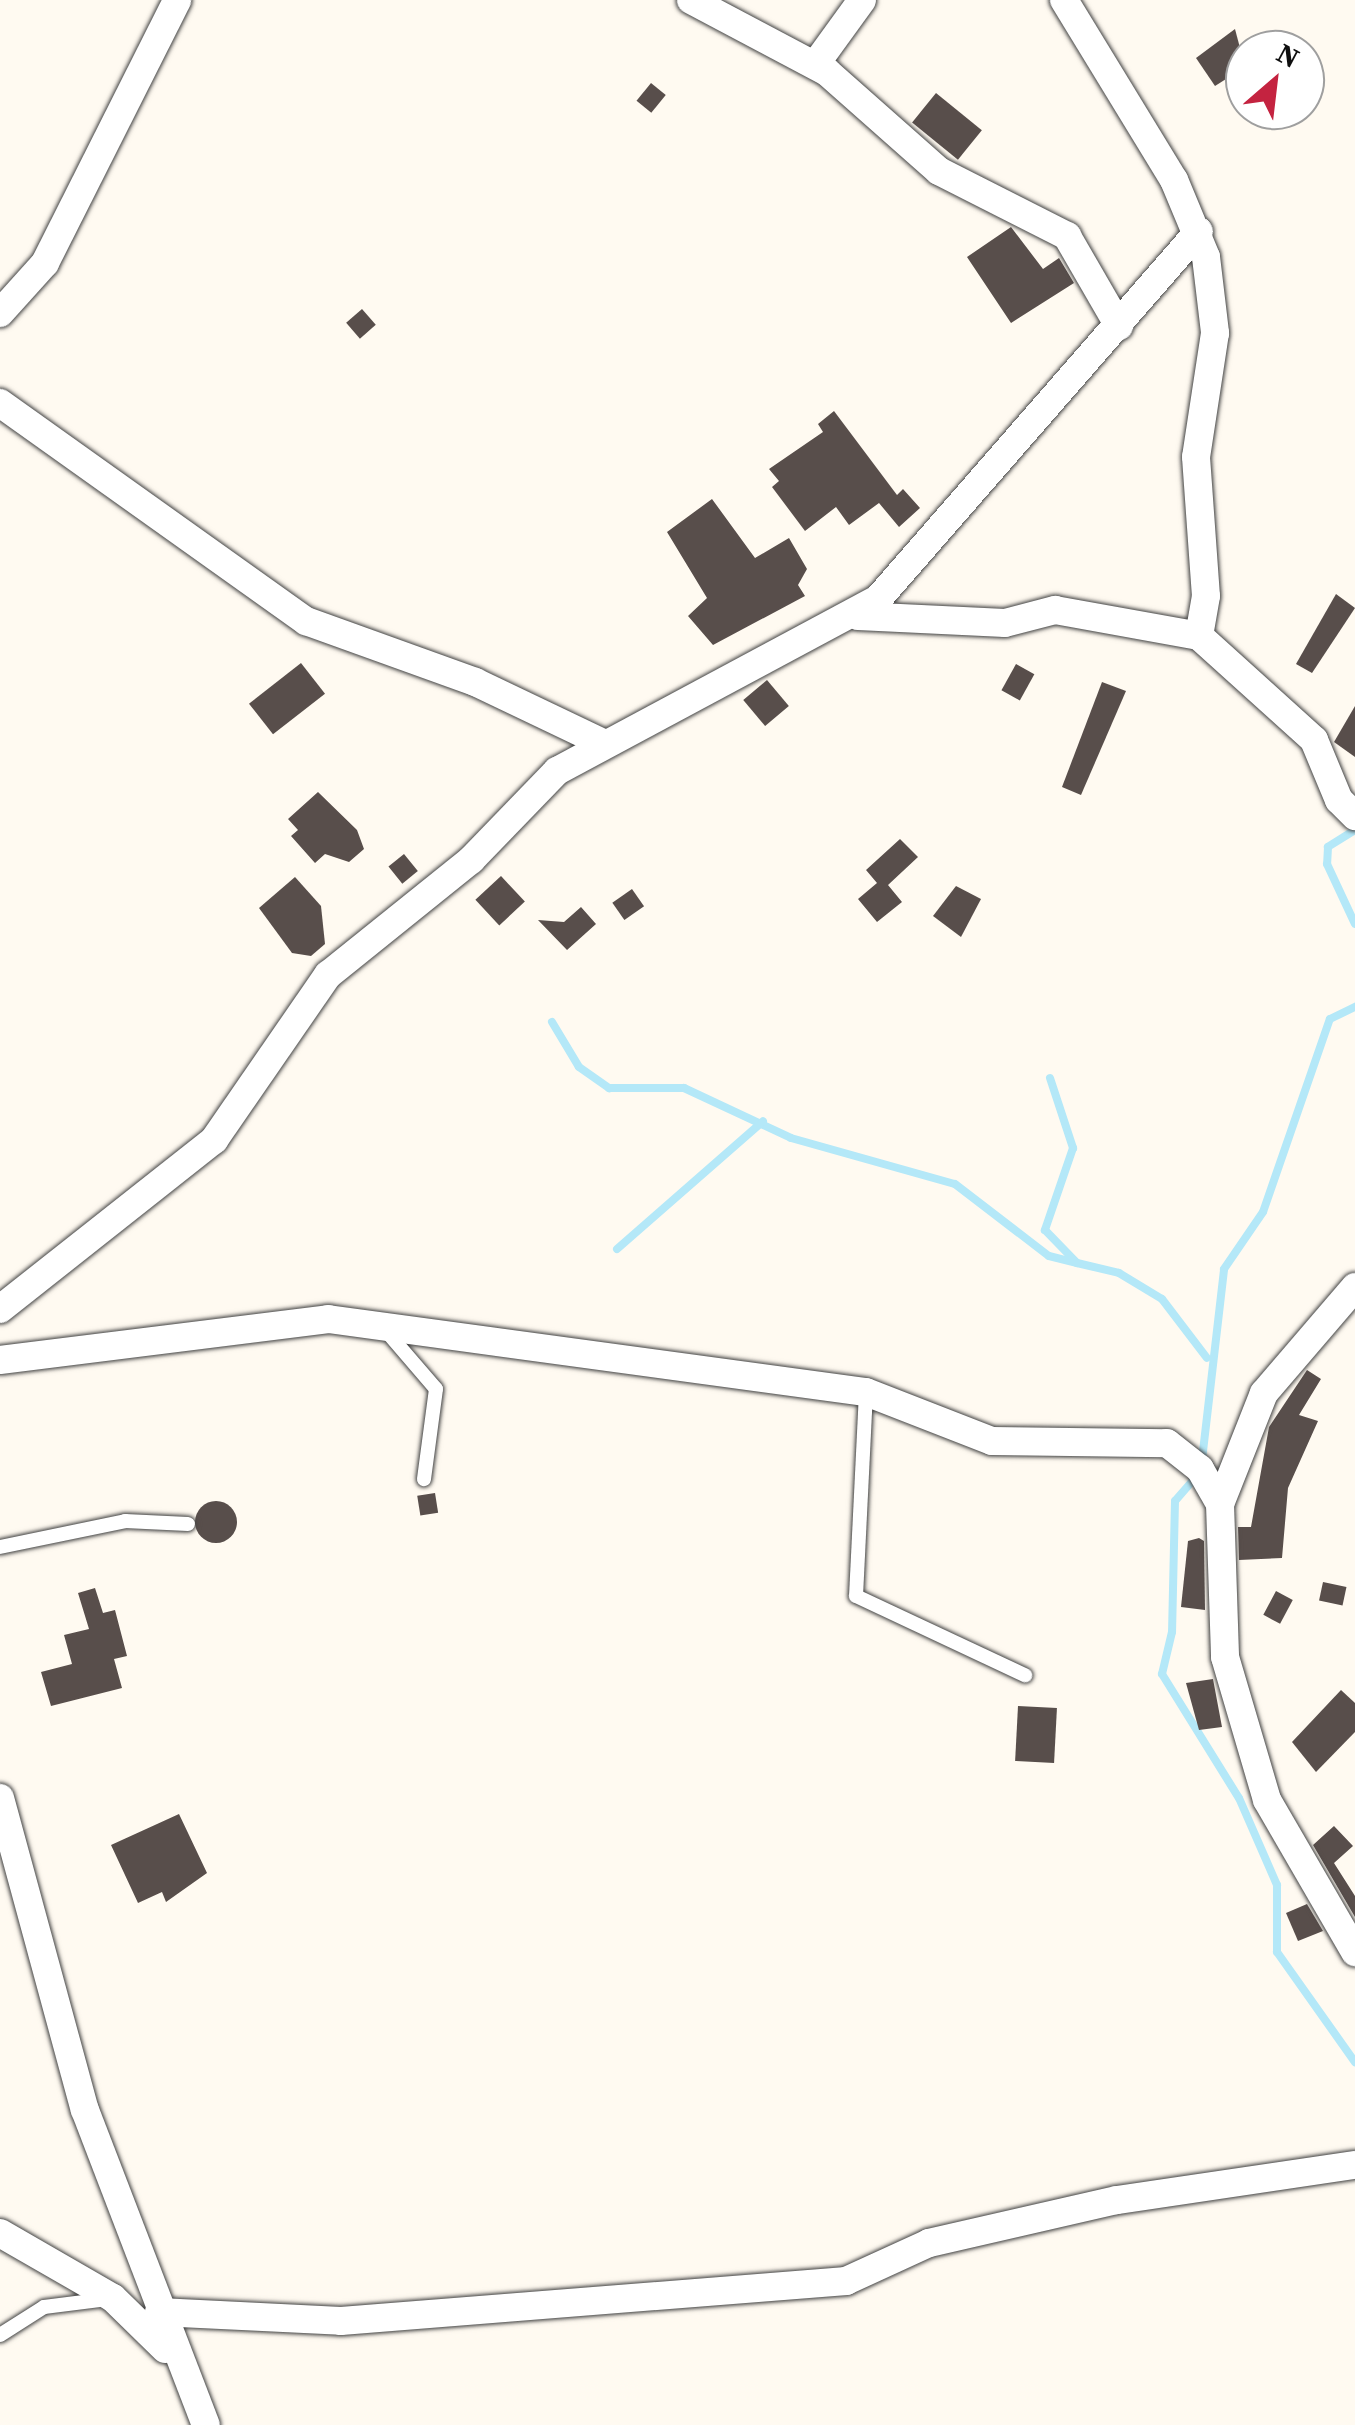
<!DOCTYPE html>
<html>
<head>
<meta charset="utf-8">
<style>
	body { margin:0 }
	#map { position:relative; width:1355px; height:2425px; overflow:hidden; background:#fffaf1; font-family:"Source Serif 4",serif }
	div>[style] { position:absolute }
	.stream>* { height:8px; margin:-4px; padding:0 4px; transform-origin:4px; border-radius:4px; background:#b4e8f8 }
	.building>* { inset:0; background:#584e4b; transform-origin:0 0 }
	.round { border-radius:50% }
	.roads { filter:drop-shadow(0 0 2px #424242) drop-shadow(0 0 2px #424242) }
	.lane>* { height:14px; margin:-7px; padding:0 7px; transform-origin:7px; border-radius:7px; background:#fff }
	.street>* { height:28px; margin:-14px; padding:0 14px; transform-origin:14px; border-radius:14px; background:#fff }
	span { translate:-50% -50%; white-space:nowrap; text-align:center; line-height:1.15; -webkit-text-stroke:10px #fff; paint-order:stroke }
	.north { position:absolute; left:1225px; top:30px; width:100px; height:100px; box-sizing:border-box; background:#fff; border:2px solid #9f9f9f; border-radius:50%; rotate:28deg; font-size:28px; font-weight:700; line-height:40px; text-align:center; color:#0f0f0f }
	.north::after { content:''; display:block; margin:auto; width:35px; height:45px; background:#c42340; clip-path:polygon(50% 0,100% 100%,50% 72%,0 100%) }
</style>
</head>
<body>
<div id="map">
	<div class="stream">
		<div style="left:1355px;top:830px;width:32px;rotate:148deg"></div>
		<div style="left:1328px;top:847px;width:17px;rotate:93deg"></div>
		<div style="left:1327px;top:864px;width:66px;rotate:65deg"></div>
		<div style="left:552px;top:1022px;width:52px;rotate:59deg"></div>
		<div style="left:579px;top:1067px;width:37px;rotate:35deg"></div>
		<div style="left:609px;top:1088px;width:75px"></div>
		<div style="left:684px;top:1088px;width:118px;rotate:25deg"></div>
		<div style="left:791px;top:1138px;width:170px;rotate:15.7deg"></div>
		<div style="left:955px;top:1184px;width:118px;rotate:37.5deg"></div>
		<div style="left:1049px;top:1256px;width:29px;rotate:14deg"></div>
		<div style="left:1050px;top:1078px;width:74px;rotate:71.8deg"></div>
		<div style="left:1073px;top:1148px;width:87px;rotate:108.9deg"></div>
		<div style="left:1045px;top:1230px;width:46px;rotate:45.9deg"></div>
		<div style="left:1077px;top:1263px;width:43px;rotate:13.4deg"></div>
		<div style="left:1119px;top:1273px;width:50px;rotate:31.2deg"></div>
		<div style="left:1162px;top:1299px;width:74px;rotate:52.7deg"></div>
		<div style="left:617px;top:1249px;width:194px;rotate:-41.2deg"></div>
		<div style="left:1202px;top:1460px;width:192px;rotate:-83.4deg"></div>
		<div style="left:1224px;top:1269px;width:69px;rotate:-55.6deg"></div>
		<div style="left:1263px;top:1212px;width:204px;rotate:-70.9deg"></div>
		<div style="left:1330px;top:1019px;width:28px;rotate:-26deg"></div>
		<div style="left:1195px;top:1478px;width:30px;rotate:131deg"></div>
		<div style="left:1175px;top:1501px;width:131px;rotate:91.3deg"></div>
		<div style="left:1172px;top:1632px;width:43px;rotate:103.4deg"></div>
		<div style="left:1162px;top:1674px;width:146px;rotate:58.2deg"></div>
		<div style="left:1239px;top:1798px;width:95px;rotate:66.4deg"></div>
		<div style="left:1277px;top:1885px;width:67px;rotate:90deg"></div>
		<div style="left:1277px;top:1952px;width:135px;rotate:54.7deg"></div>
	</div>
	<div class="building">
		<div style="clip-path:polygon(1235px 29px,1245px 67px,1215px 86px,1196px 58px)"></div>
		<div style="left:651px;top:83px;width:19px;height:23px;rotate:39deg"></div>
		<div style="left:936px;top:93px;width:59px;height:38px;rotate:39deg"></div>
		<div style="clip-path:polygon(1011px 227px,1043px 269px,1059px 258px,1074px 283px,1011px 323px,967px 257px)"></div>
		<div style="left:362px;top:309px;width:21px;height:21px;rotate:49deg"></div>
		<div style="clip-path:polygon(834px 411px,897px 495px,903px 489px,920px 508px,899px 527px,879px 503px,849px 525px,836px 507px,805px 531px,772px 487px,779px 481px,769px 469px,823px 432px,818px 424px)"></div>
		<div style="clip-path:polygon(712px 499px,755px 558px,789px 538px,807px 569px,798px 585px,805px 596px,713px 645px,688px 616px,707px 598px,667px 532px)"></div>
		<div style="clip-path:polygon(1336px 594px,1355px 608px,1312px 673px,1296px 664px)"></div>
		<div style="left:301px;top:663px;width:39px;height:66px;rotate:52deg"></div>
		<div style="left:1016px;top:664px;width:21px;height:30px;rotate:29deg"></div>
		<div style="left:767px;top:680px;width:34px;height:31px;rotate:50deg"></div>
		<div style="clip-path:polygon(1102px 682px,1126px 691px,1081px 795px,1062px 787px)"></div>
		<div style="clip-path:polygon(1355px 706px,1355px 757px,1334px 742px)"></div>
		<div style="clip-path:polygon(318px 792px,357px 830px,364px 849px,349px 862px,325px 854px,315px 863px,291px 836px,298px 830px,288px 819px)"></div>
		<div style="clip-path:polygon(900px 839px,918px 857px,888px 885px,902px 902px,877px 922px,858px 899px,877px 883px,866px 870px)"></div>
		<div style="left:404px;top:854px;width:22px;height:20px;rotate:51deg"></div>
		<div style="left:501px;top:876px;width:35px;height:35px;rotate:47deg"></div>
		<div style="clip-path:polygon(295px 877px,321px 906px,325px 944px,311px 956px,292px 953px,259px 908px)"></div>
		<div style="clip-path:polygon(956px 886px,981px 899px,961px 937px,933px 916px)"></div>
		<div style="left:632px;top:889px;width:21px;height:24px;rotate:55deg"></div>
		<div style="clip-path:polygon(581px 907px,596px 924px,567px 950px,538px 920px,564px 922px)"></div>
		<div style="clip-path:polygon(1307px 1370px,1321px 1379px,1299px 1415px,1318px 1421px,1288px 1488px,1282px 1558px,1239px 1560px,1238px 1527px,1251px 1527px,1269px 1427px)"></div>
		<div style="left:435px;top:1493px;width:20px;height:18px;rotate:81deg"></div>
		<div class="round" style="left:195px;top:1501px;width:42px;height:42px"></div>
		<div style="clip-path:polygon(1199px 1538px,1204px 1541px,1205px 1610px,1181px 1607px,1188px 1541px)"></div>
		<div style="left:1323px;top:1582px;width:24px;height:19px;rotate:12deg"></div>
		<div style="clip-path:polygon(95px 1588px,103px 1613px,115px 1610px,127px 1656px,114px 1659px,122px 1688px,51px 1706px,41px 1672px,72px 1664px,64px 1635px,89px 1629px,78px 1593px)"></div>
		<div style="left:1276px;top:1591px;width:19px;height:27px;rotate:28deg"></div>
		<div style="clip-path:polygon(1213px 1679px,1222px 1727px,1199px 1730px,1186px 1683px)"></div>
		<div style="clip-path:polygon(1341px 1690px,1355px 1703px,1355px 1732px,1316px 1772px,1292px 1742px)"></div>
		<div style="left:1018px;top:1706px;width:39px;height:55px;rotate:3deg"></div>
		<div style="clip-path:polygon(179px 1814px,207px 1873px,166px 1902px,162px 1892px,138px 1903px,111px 1845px)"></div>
		<div style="clip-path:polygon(1334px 1826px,1353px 1846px,1334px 1863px,1355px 1896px,1355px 1917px,1313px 1845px)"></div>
		<div style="clip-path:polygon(1307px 1904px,1323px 1931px,1298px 1941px,1286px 1913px)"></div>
	</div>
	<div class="roads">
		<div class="lane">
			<div style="left:387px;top:1332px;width:75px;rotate:49.3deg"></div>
			<div style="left:436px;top:1389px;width:91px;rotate:97.6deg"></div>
			<div style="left:866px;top:1392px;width:204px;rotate:92.8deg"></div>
			<div style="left:856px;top:1596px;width:187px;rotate:25.1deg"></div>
			<div style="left:0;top:1547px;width:128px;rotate:-11.7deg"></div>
			<div style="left:125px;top:1521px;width:63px;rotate:2.7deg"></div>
			<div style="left:0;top:2335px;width:52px;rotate:-32.5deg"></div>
			<div style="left:44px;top:2307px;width:64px;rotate:-7.2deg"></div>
		</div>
		<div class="street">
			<div style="left:691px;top:0;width:154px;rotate:27.9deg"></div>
			<div style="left:827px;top:72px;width:149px;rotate:41.5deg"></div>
			<div style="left:939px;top:171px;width:144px;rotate:26.9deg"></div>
			<div style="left:1067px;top:236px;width:104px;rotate:60deg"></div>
			<div style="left:1064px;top:0;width:211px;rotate:58.6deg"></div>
			<div style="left:1174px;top:180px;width:83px;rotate:67.4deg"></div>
			<div style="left:1206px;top:257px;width:77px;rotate:83.2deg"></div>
			<div style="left:1215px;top:333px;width:125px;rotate:98.7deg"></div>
			<div style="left:1196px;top:457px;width:139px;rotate:85.9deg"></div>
			<div style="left:1206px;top:596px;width:41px;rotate:99.9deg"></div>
			<div style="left:815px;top:65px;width:80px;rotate:-54.1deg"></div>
			<div style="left:0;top:313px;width:67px;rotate:-48deg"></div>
			<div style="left:45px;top:263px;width:294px;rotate:-63.3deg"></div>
			<div style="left:0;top:403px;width:376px;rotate:35.5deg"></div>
			<div style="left:306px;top:621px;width:180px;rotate:19.8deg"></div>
			<div style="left:475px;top:682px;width:142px;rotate:25.5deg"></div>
			<div style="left:858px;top:616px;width:147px;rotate:2.7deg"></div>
			<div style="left:1005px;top:623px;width:52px;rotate:-14.6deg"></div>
			<div style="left:1055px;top:610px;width:146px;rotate:10.2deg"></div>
			<div style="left:1199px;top:636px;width:155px;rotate:42.1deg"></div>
			<div style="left:1314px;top:740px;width:65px;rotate:67.4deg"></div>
			<div style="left:1339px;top:800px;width:23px;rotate:45deg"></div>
			<div style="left:1355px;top:1287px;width:140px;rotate:130.6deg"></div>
			<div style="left:1264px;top:1393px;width:119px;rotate:111.6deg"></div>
			<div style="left:1220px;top:1504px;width:153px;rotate:88.1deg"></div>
			<div style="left:1225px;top:1657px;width:149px;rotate:73.6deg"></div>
			<div style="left:1267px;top:1800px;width:176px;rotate:59.9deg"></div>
			<div style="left:0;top:1309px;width:273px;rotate:-38.3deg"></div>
			<div style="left:214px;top:1140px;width:201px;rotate:-55.4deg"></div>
			<div style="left:328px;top:975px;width:184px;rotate:-38.8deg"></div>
			<div style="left:471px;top:860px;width:124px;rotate:-46deg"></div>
			<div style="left:557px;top:771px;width:364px;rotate:-28.2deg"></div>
			<div style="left:878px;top:599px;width:488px;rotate:-48.9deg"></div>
			<div style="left:0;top:1360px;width:331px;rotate:-7.1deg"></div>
			<div style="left:328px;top:1319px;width:543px;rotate:7.73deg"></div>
			<div style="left:866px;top:1392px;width:135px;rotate:21.3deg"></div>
			<div style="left:992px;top:1441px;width:175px;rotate:0.7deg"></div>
			<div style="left:1167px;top:1443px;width:42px;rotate:38.2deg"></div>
			<div style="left:1200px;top:1469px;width:40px;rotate:60.3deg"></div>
			<div style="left:0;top:1798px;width:323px;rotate:74.8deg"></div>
			<div style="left:85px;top:2110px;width:337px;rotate:69deg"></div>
			<div style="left:0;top:2233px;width:130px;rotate:29.9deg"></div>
			<div style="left:113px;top:2298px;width:73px;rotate:44.4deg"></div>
			<div style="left:159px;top:2312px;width:182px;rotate:2.8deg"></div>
			<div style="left:341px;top:2321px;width:507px;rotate:-4.53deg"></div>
			<div style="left:846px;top:2281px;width:91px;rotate:-24.6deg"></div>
			<div style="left:929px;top:2243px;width:193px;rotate:-12.9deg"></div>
			<div style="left:1117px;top:2200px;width:241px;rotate:-8.4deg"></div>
		</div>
	</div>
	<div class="north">N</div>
</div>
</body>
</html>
